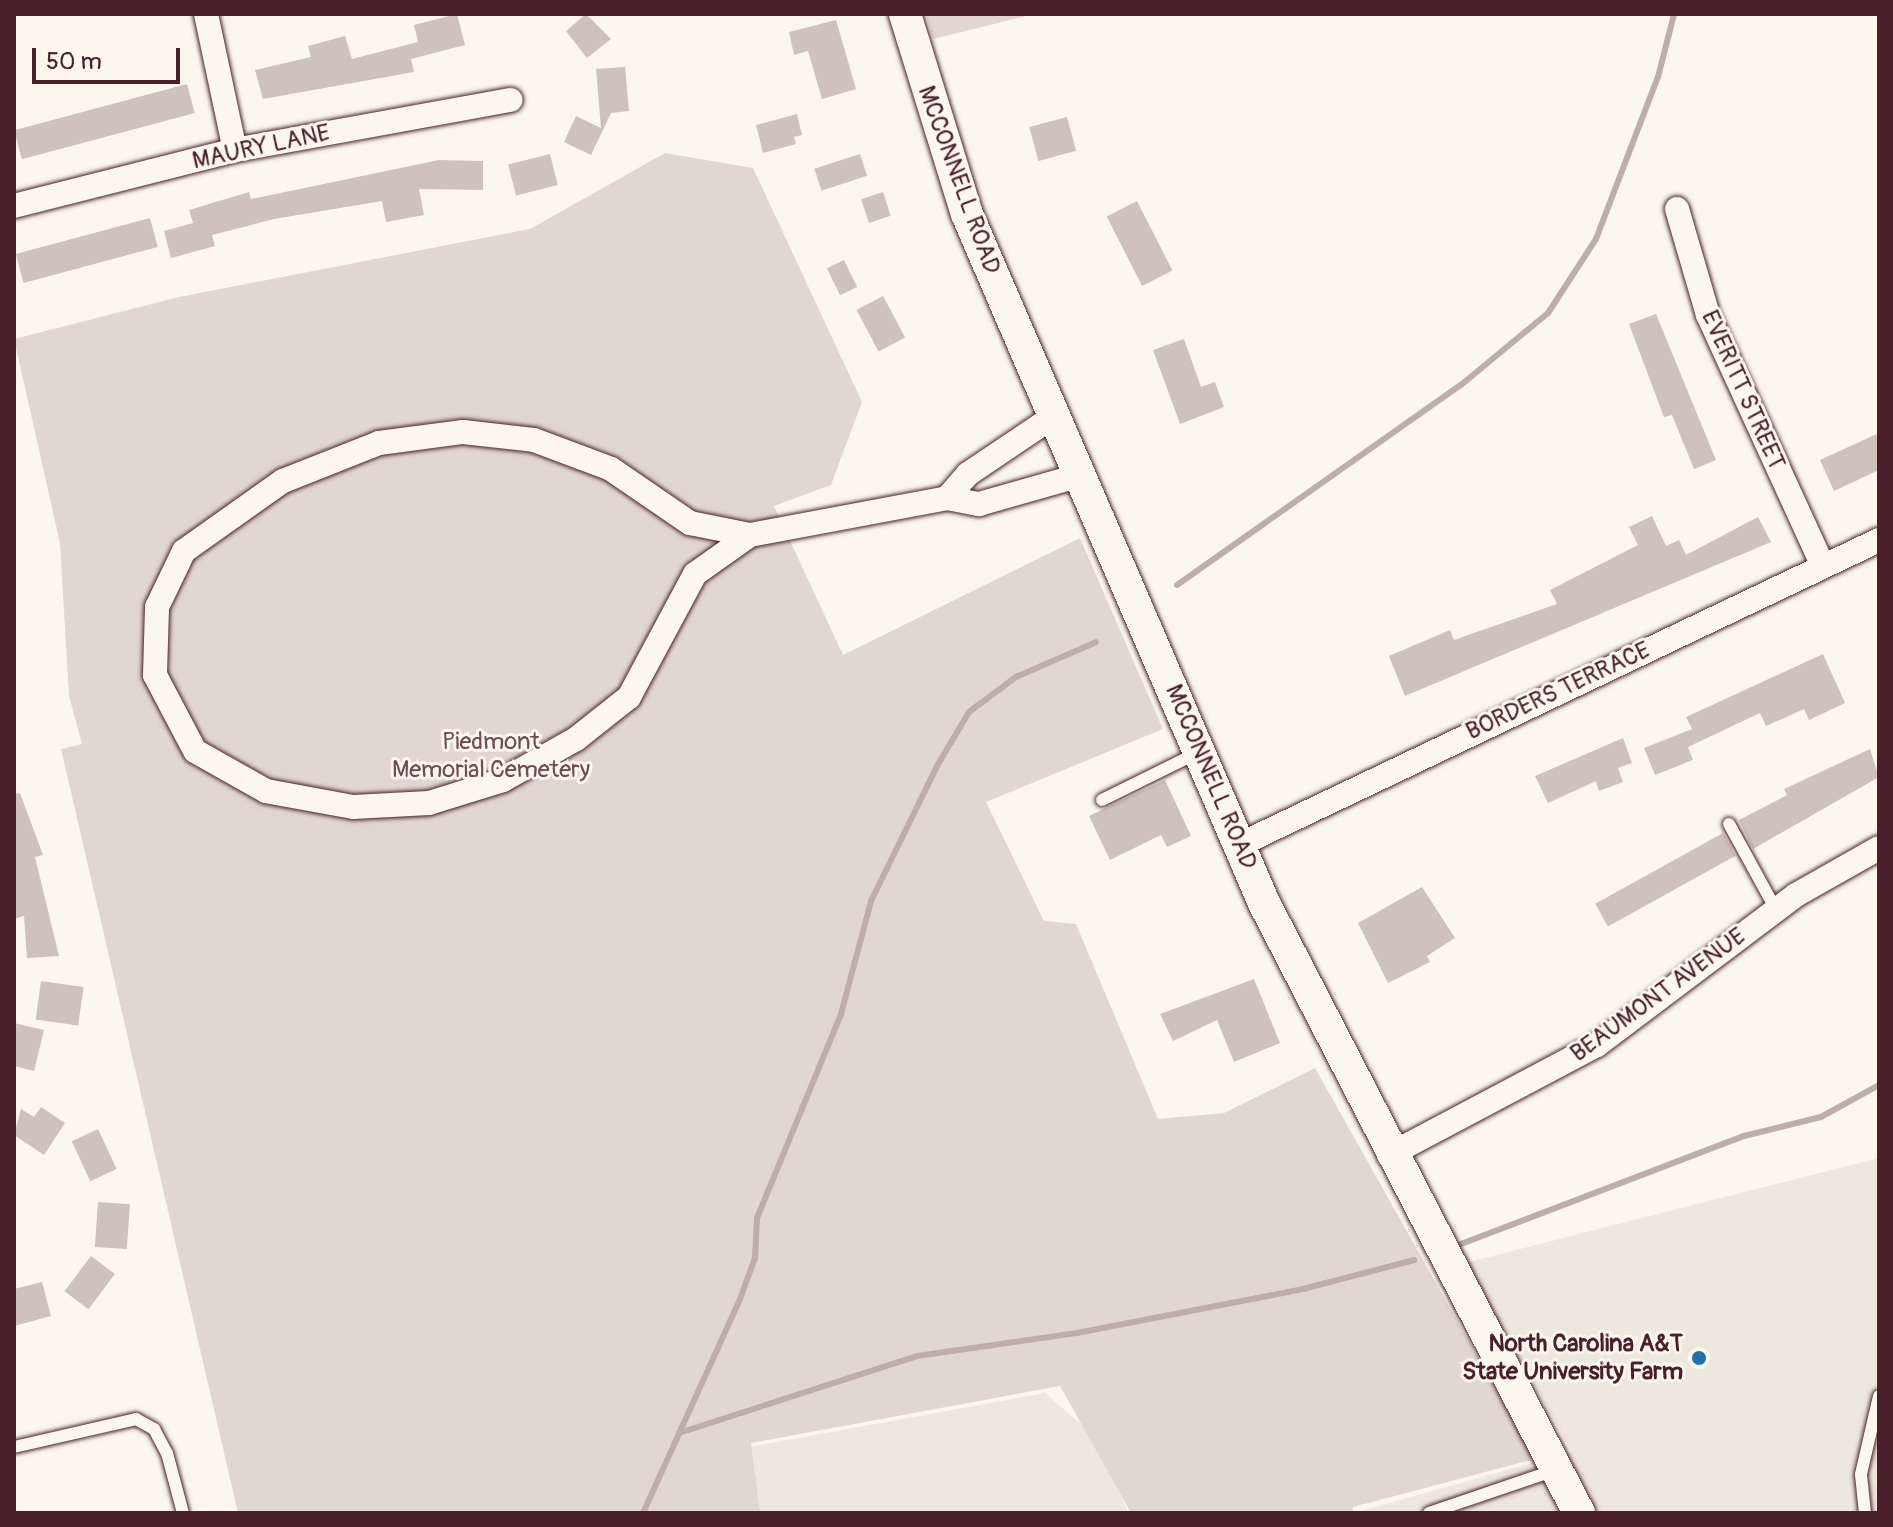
<!DOCTYPE html>
<html>
<head>
<meta charset="utf-8">
<style>
	body { margin:0 }
	#map { position:relative; width:1893px; height:1527px; overflow:hidden; background:#fbf7ec; font-family:Pangolin,sans-serif }
	div>[style] { position:absolute }
	.built>* { inset:0; background:#eee7de }
	.green>* { inset:0; background:#e2d7d0 }
	.stream>* { height:6px; margin:-3px; padding:0 3px; transform-origin:3px; border-radius:3px; background:#bfadaa }
	.building>* { inset:0; background:#cfc2bc; transform-origin:0 0 }
	.roads { filter:drop-shadow(0 0 2px #4a1f2b) drop-shadow(0 0 2px #4a1f2b) }
	.lane>* { height:12px; margin:-6px; padding:0 6px; transform-origin:6px; border-radius:6px; background:#fbf7ec }
	.street>* { height:24px; margin:-12px; padding:0 12px; transform-origin:12px; border-radius:12px; background:#fbf7ec }
	.secondary>* { height:32px; margin:-16px; padding:0 16px; transform-origin:16px; border-radius:16px; background:#fbf7ec }
	.dots>* { width:22px; height:22px; translate:-50% -50%; box-sizing:border-box; border:4px solid #fbf7ec; border-radius:50% }
	span { translate:-50% -50%; white-space:nowrap; text-align:center; line-height:1.15; -webkit-text-stroke:6px #fbf7ec; paint-order:stroke }
	.street-label { font-size:24px; color:#4a1f2b }
	.park-label { font-size:24px; color:#704d54 }
	.poi-label { font-size:24px; color:#4a1f2b; font-weight:700 }
	.right { translate:-100% -50%; text-align:right }
	.frame { position:absolute; inset:0; border:16px solid #4a1f2b; pointer-events:none }
	.scale { position:absolute; left:32px; top:48px; width:148px; height:36px; box-sizing:border-box; border:4px solid #4a1f2b; border-top:0; padding-left:10px; font-size:24px; line-height:28px; white-space:nowrap; color:#4a1f2b; -webkit-text-stroke:6px #fbf7ec; paint-order:stroke }
</style>
</head>
<body>
<div id="map">
	<div class="built">
		<div style="clip-path:polygon(1879px 1158px,1879px 1513px,1353px 1513px,1572px 1452px,1465px 1263px)"></div>
		<div style="clip-path:polygon(1045px 1393px,1098px 1439px,1128px 1513px,705px 1513px,706px 1455px)"></div>
	</div>
	<div class="green">
		<div style="clip-path:polygon(926px 14px,1034px 14px,933px 39px)"></div>
		<div style="clip-path:polygon(665px 153px,753px 168px,862px 402px,831px 485px,774px 506px,843px 655px,1080px 538px,1163px 729px,986px 802px,1044px 921px,1076px 924px,1158px 1119px,1224px 1113px,1315px 1068px,1535px 1459px,1353px 1507px,1353px 1513px,1131px 1513px,1060px 1386px,751px 1443px,760px 1513px,238px 1513px,61px 749px,82px 744px,69px 696px,60px 543px,14px 339px,179px 297px,530px 229px)"></div>
	</div>
	<div class="stream">
		<div style="left:1177px;top:585px;width:347px;rotate:-35.2deg"></div>
		<div style="left:1461px;top:385px;width:113px;rotate:-39.6deg"></div>
		<div style="left:1548px;top:313px;width:88px;rotate:-57deg"></div>
		<div style="left:1596px;top:239px;width:173px;rotate:-69.1deg"></div>
		<div style="left:1658px;top:77px;width:65px;rotate:-75.7deg"></div>
		<div style="left:1461px;top:1244px;width:303px;rotate:-20.9deg"></div>
		<div style="left:1744px;top:1136px;width:79px;rotate:-13.9deg"></div>
		<div style="left:1821px;top:1117px;width:66px;rotate:-28.9deg"></div>
		<div style="left:679px;top:1433px;width:250px;rotate:-17.9deg"></div>
		<div style="left:917px;top:1356px;width:162px;rotate:-8.2deg"></div>
		<div style="left:1077px;top:1333px;width:230px;rotate:-11deg"></div>
		<div style="left:1303px;top:1289px;width:115px;rotate:-14.6deg"></div>
		<div style="left:643px;top:1513px;width:235px;rotate:-65.6deg"></div>
		<div style="left:740px;top:1299px;width:44px;rotate:-69.9deg"></div>
		<div style="left:755px;top:1258px;width:40px;rotate:-87.1deg"></div>
		<div style="left:757px;top:1218px;width:221px;rotate:-67.6deg"></div>
		<div style="left:841px;top:1014px;width:117px;rotate:-75.1deg"></div>
		<div style="left:871px;top:901px;width:150px;rotate:-63.9deg"></div>
		<div style="left:937px;top:766px;width:63px;rotate:-59.3deg"></div>
		<div style="left:969px;top:712px;width:59px;rotate:-36.7deg"></div>
		<div style="left:1016px;top:677px;width:87px;rotate:-23.6deg"></div>
	</div>
	<div class="building">
		<div style="clip-path:polygon(457px 14px,465px 45px,411px 59px,414px 72px,263px 99px,255px 70px,311px 57px,308px 46px,345px 36px,352px 59px,418px 42px,414px 25px)"></div>
		<div style="clip-path:polygon(586px 14px,611px 39px,587px 58px,566px 31px)"></div>
		<div style="clip-path:polygon(836px 20px,856px 89px,822px 99px,808px 51px,794px 55px,789px 32px)"></div>
		<div style="clip-path:polygon(625px 67px,629px 111px,611px 113px,591px 155px,564px 142px,576px 116px,601px 128px,596px 69px)"></div>
		<div style="left:187px;top:84px;width:30px;height:179px;rotate:75deg"></div>
		<div style="clip-path:polygon(797px 114px,802px 135px,794px 137px,796px 144px,763px 153px,756px 125px)"></div>
		<div style="left:1067px;top:117px;width:35px;height:39px;rotate:75deg"></div>
		<div style="left:550px;top:154px;width:32px;height:43px;rotate:76deg"></div>
		<div style="left:860px;top:154px;width:23px;height:48px;rotate:72deg"></div>
		<div style="clip-path:polygon(439px 160px,483px 161px,483px 190px,419px 189px,424px 215px,386px 222px,382px 201px,274px 219px,212px 235px,215px 246px,171px 258px,164px 231px,193px 223px,189px 210px,249px 192px,251px 199px)"></div>
		<div style="left:883px;top:192px;width:25px;height:23px;rotate:72deg"></div>
		<div style="left:1137px;top:201px;width:78px;height:34px;rotate:63deg"></div>
		<div style="left:150px;top:218px;width:30px;height:139px;rotate:75deg"></div>
		<div style="left:844px;top:260px;width:30px;height:19px;rotate:64deg"></div>
		<div style="left:883px;top:296px;width:47px;height:30px;rotate:62deg"></div>
		<div style="clip-path:polygon(1656px 314px,1716px 460px,1694px 469px,1672px 415px,1664px 417px,1629px 324px)"></div>
		<div style="clip-path:polygon(1184px 339px,1201px 387px,1215px 382px,1224px 407px,1180px 424px,1153px 350px)"></div>
		<div style="clip-path:polygon(1879px 433px,1879px 470px,1834px 491px,1820px 460px)"></div>
		<div style="clip-path:polygon(1652px 516px,1666px 546px,1679px 540px,1686px 555px,1758px 517px,1771px 542px,1405px 696px,1389px 656px,1450px 630px,1454px 640px,1557px 604px,1550px 590px,1638px 545px,1629px 527px)"></div>
		<div style="clip-path:polygon(1823px 654px,1845px 703px,1809px 720px,1804px 709px,1766px 726px,1760px 713px,1688px 747px,1693px 760px,1655px 775px,1644px 748px,1692px 729px,1686px 717px)"></div>
		<div style="clip-path:polygon(1623px 738px,1632px 763px,1618px 768px,1623px 782px,1599px 791px,1596px 781px,1548px 803px,1535px 776px)"></div>
		<div style="clip-path:polygon(1870px 749px,1879px 777px,1753px 849px,1739px 820px,1787px 795px,1784px 789px)"></div>
		<div style="clip-path:polygon(1165px 780px,1191px 836px,1167px 847px,1161px 835px,1110px 860px,1089px 816px)"></div>
		<div style="clip-path:polygon(20px 793px,43px 855px,35px 857px,59px 956px,27px 958px,24px 916px,14px 919px,14px 794px)"></div>
		<div style="left:1723px;top:833px;width:26px;height:146px;rotate:61deg"></div>
		<div style="clip-path:polygon(1422px 887px,1455px 938px,1427px 956px,1430px 962px,1388px 983px,1358px 923px)"></div>
		<div style="clip-path:polygon(1254px 979px,1280px 1043px,1234px 1062px,1217px 1020px,1173px 1041px,1160px 1014px)"></div>
		<div style="left:41px;top:981px;width:43px;height:39px;rotate:8deg"></div>
		<div style="clip-path:polygon(14px 1023px,44px 1030px,34px 1071px,14px 1066px)"></div>
		<div style="clip-path:polygon(41px 1107px,65px 1123px,44px 1155px,14px 1135px,21px 1109px,34px 1117px)"></div>
		<div style="left:98px;top:1129px;width:44px;height:29px;rotate:65deg"></div>
		<div style="left:98px;top:1202px;width:32px;height:45px;rotate:4deg"></div>
		<div style="left:91px;top:1256px;width:30px;height:44px;rotate:37deg"></div>
		<div style="clip-path:polygon(42px 1282px,51px 1316px,14px 1326px,14px 1289px)"></div>
	</div>
	<div class="roads">
		<div class="lane">
			<div style="left:1102px;top:800px;width:106px;rotate:-26.3deg"></div>
			<div style="left:1729px;top:824px;width:98px;rotate:61.3deg"></div>
			<div style="left:14px;top:1447px;width:125px;rotate:-12.9deg"></div>
			<div style="left:136px;top:1419px;width:21px;rotate:29deg"></div>
			<div style="left:154px;top:1429px;width:27px;rotate:62deg"></div>
			<div style="left:167px;top:1453px;width:62px;rotate:75.1deg"></div>
			<div style="left:1429px;top:1513px;width:133px;rotate:-18.8deg"></div>
			<div style="left:1865px;top:1513px;width:39px;rotate:-96deg"></div>
			<div style="left:1861px;top:1474px;width:80px;rotate:-77deg"></div>
		</div>
		<div class="street">
			<div style="left:206px;top:14px;width:139px;rotate:78deg"></div>
			<div style="left:14px;top:206px;width:228px;rotate:-14.2deg"></div>
			<div style="left:235px;top:150px;width:280px;rotate:-10.3deg"></div>
			<div style="left:1677px;top:209px;width:110px;rotate:73.7deg"></div>
			<div style="left:1708px;top:315px;width:276px;rotate:65.4deg"></div>
			<div style="left:947px;top:498px;width:32px;rotate:-49deg"></div>
			<div style="left:968px;top:474px;width:104px;rotate:-34deg"></div>
			<div style="left:750px;top:535px;width:67px;rotate:144.7deg"></div>
			<div style="left:695px;top:574px;width:140px;rotate:118.2deg"></div>
			<div style="left:629px;top:697px;width:68px;rotate:141.6deg"></div>
			<div style="left:576px;top:739px;width:84px;rotate:150.7deg"></div>
			<div style="left:503px;top:780px;width:77px;rotate:162.7deg"></div>
			<div style="left:429px;top:803px;width:76px;rotate:177deg"></div>
			<div style="left:353px;top:807px;width:88px;rotate:-169.6deg"></div>
			<div style="left:266px;top:791px;width:81px;rotate:-150.6deg"></div>
			<div style="left:195px;top:751px;width:86px;rotate:-117.8deg"></div>
			<div style="left:155px;top:675px;width:68px;rotate:-88.3deg"></div>
			<div style="left:157px;top:607px;width:62px;rotate:-64.3deg"></div>
			<div style="left:184px;top:551px;width:121px;rotate:-35.3deg"></div>
			<div style="left:283px;top:481px;width:103px;rotate:-21.6deg"></div>
			<div style="left:379px;top:443px;width:85px;rotate:-7.5deg"></div>
			<div style="left:463px;top:432px;width:71px;rotate:6.4deg"></div>
			<div style="left:534px;top:440px;width:82px;rotate:20.6deg"></div>
			<div style="left:611px;top:469px;width:96px;rotate:34.4deg"></div>
			<div style="left:690px;top:523px;width:61px;rotate:11.3deg"></div>
			<div style="left:750px;top:535px;width:200px;rotate:-10.6deg"></div>
			<div style="left:947px;top:498px;width:33px;rotate:11deg"></div>
			<div style="left:979px;top:504px;width:106px;rotate:-15.9deg"></div>
			<div style="left:1239px;top:845px;width:709px;rotate:-25.48deg"></div>
			<div style="left:1389px;top:1155px;width:235px;rotate:-27.9deg"></div>
			<div style="left:1597px;top:1045px;width:249px;rotate:-37deg"></div>
			<div style="left:1796px;top:895px;width:95px;rotate:-29.5deg"></div>
		</div>
		<div class="secondary">
			<div style="left:905px;top:14px;width:209px;rotate:72.8deg"></div>
			<div style="left:967px;top:214px;width:750px;rotate:66.68deg"></div>
			<div style="left:1264px;top:903px;width:687px;rotate:62.69deg"></div>
		</div>
	</div>
	<div class="dots">
		<div style="left:1699px;top:1358px;background:#1f6fb2"></div>
	</div>
	<div class="street-label">
		<span style="left:261px;top:147px;rotate:-12deg">MAURY LANE</span>
		<span style="left:959px;top:180px;rotate:70deg">MCCONNELL ROAD</span>
		<span style="left:1743px;top:390px;rotate:66deg">EVERITT STREET</span>
		<span style="left:1558px;top:691px;rotate:-25deg">BORDERS TERRACE</span>
		<span style="left:1211px;top:777px;rotate:67deg">MCCONNELL ROAD</span>
		<span style="left:1658px;top:995px;rotate:-36deg">BEAUMONT AVENUE</span>
	</div>
	<div class="park-label">
		<span style="left:491px;top:756px">Piedmont<br>Memorial Cemetery</span>
	</div>
	<div class="poi-label">
		<span class="right" style="left:1683px;top:1358px">North Carolina A&amp;T<br>State University Farm</span>
	</div>
	<div class="frame"></div>
	<div class="scale">50 m</div>
</div>
</body>
</html>
